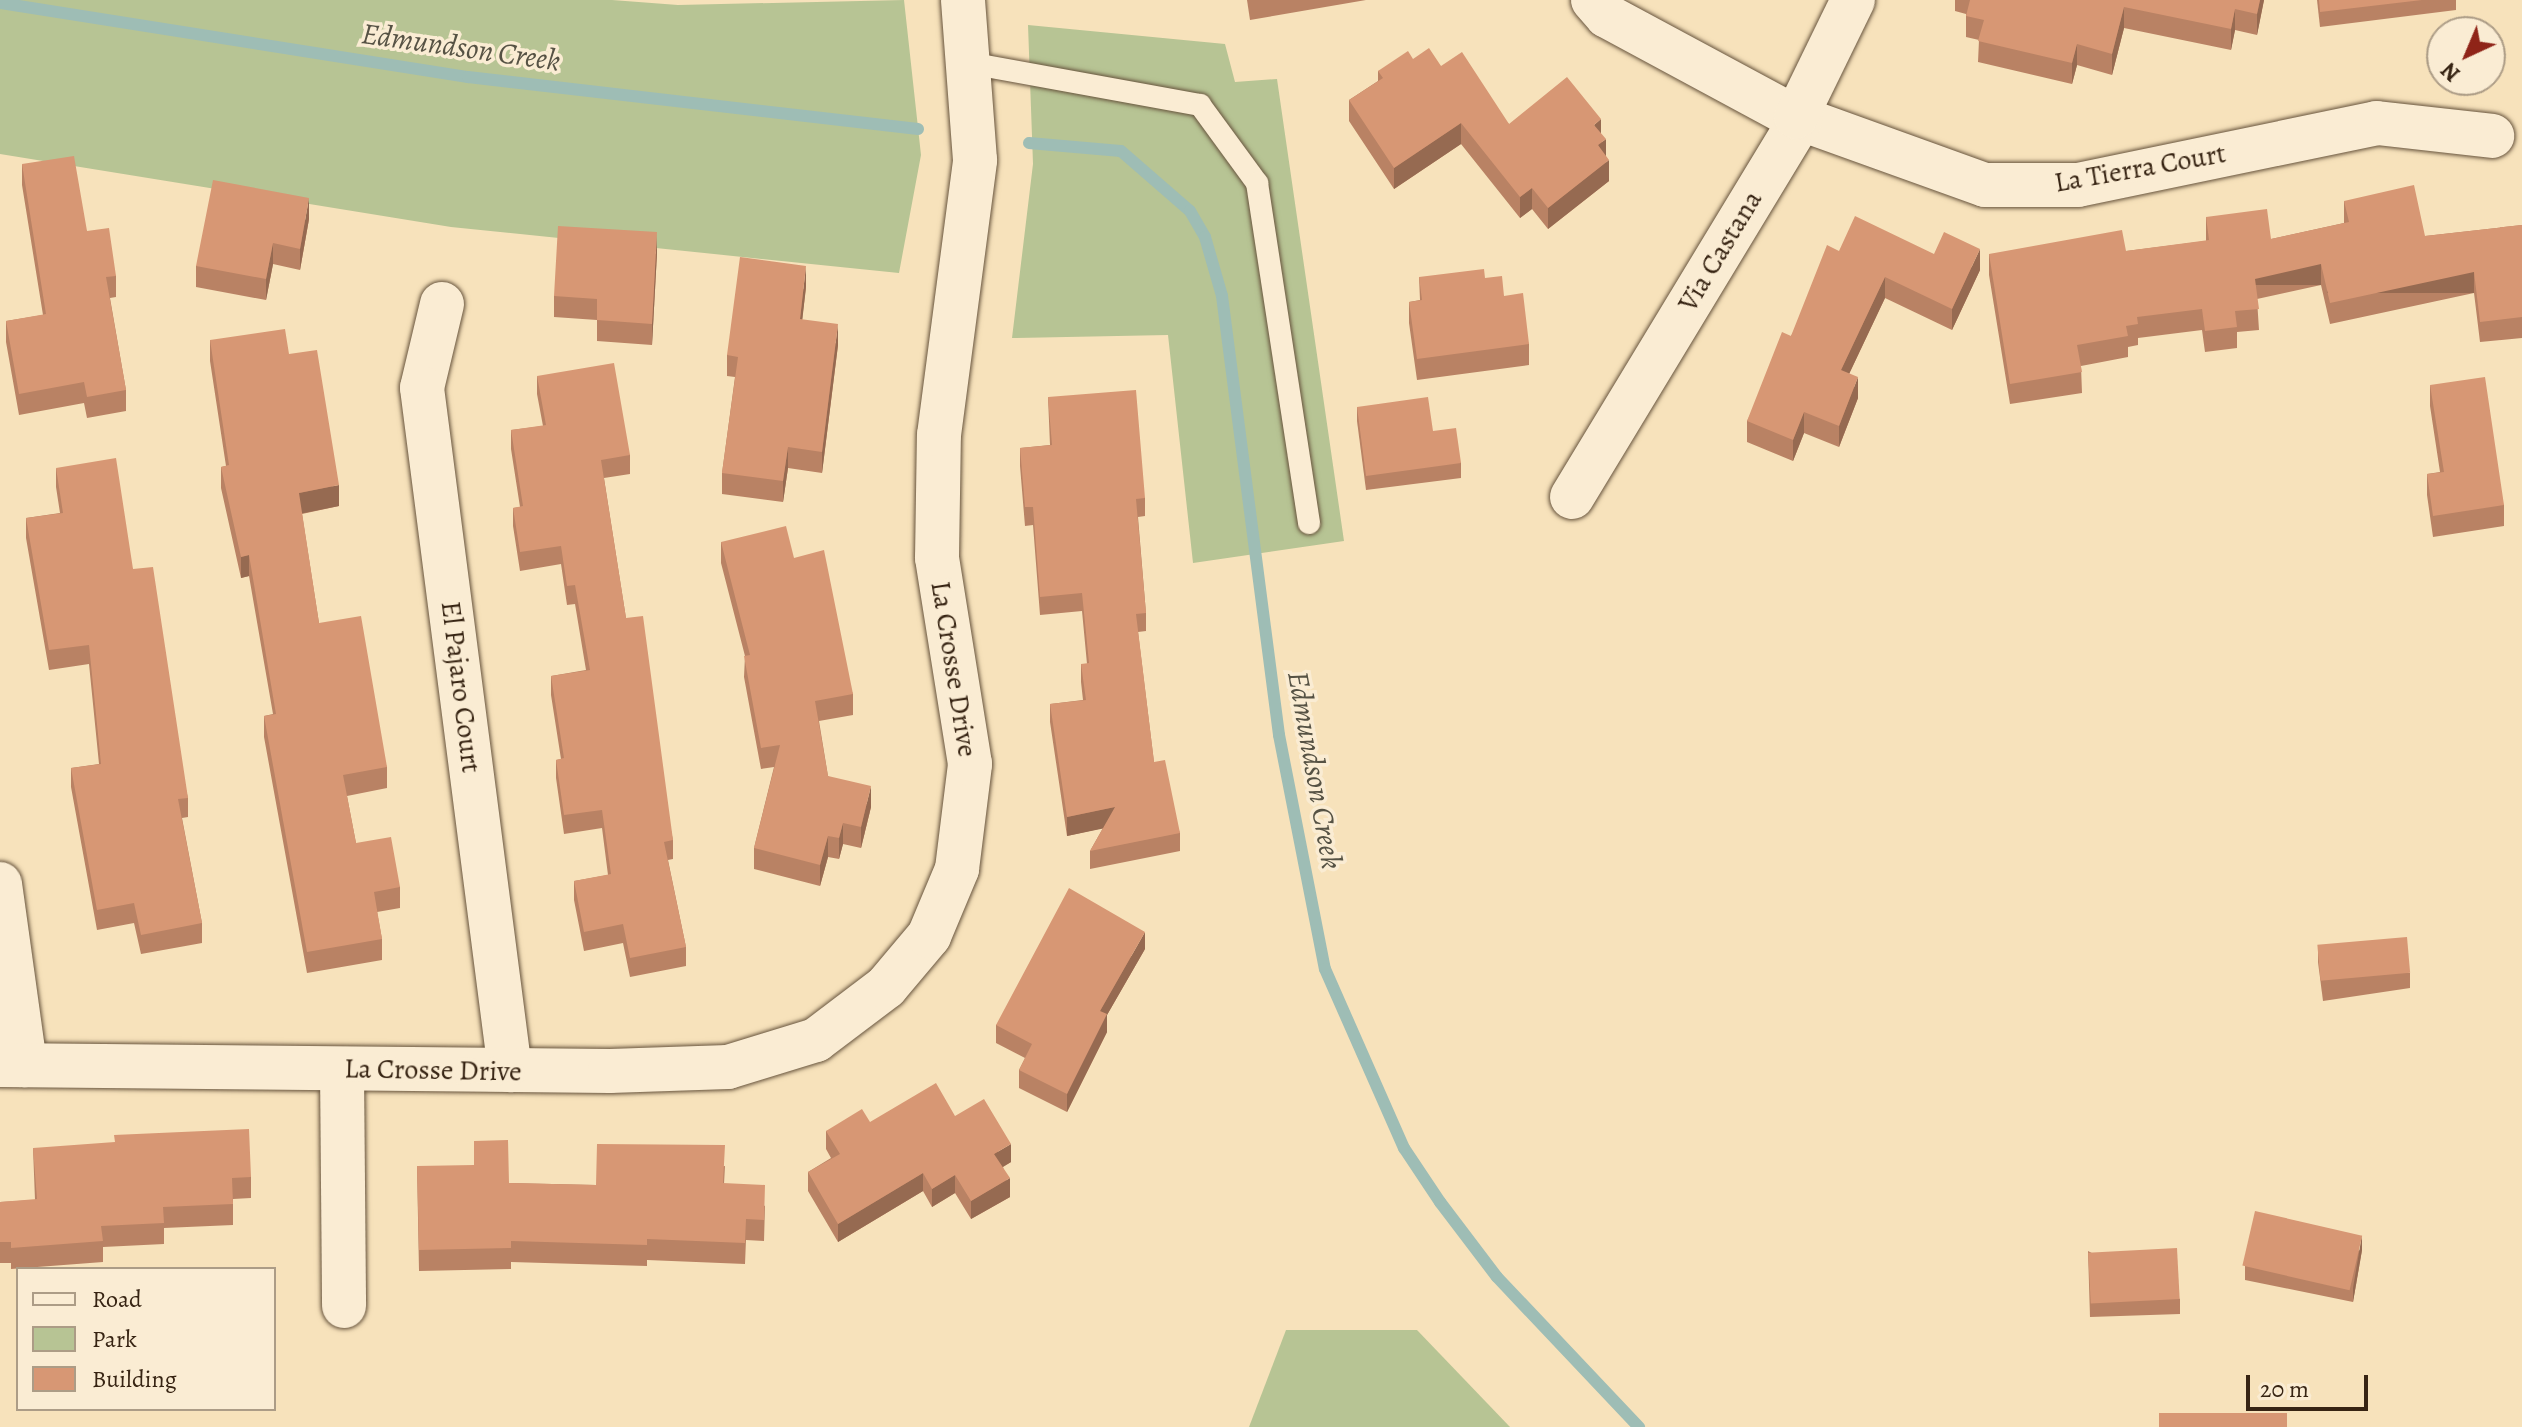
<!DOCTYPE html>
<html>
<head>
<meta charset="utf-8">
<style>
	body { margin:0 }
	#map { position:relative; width:2522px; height:1427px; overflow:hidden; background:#f7e2bb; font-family:Alegreya,serif }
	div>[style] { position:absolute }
	.green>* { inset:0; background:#b7c494 }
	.stream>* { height:12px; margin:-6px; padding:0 6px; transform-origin:6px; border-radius:6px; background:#9ebdb5 }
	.roads { filter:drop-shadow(0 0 2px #67543d) drop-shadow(0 0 2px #67543d) }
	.lane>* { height:22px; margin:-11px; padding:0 11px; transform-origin:11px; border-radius:11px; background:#faecd3 }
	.street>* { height:44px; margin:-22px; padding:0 22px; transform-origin:22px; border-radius:22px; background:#faecd3 }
	.secondary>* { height:44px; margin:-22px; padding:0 22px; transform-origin:22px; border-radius:22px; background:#faecd3 }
	.wall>* { inset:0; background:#b98264 }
	.shaded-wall>* { inset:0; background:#966a51; transform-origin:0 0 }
	.building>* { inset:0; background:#d79774; transform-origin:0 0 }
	span { translate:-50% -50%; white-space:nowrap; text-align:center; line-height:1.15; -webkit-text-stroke:7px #faecd3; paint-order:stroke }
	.street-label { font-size:28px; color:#372413 }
	.water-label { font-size:30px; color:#565244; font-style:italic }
	.legend { position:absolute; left:16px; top:1267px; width:260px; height:144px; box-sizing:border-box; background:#faecd3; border:2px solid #ac9c86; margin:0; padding:10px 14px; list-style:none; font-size:24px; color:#372413 }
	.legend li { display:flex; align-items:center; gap:16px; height:40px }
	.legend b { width:40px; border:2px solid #ac9c86 }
	.north { position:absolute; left:2426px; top:16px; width:80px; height:80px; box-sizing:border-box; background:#faecd3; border:2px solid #ac9c86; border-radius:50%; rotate:224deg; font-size:22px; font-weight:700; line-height:32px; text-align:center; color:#372413 }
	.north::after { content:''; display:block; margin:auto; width:28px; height:36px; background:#8f2418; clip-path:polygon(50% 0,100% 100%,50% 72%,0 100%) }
	.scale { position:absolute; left:2246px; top:1375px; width:122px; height:36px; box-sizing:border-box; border:4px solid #372413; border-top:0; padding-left:10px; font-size:24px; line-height:28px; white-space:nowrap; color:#372413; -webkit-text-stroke:6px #faecd3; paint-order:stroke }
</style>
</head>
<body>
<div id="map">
	<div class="green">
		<div style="clip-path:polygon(0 0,612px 0,678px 5px,904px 0,921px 155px,899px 273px,451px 227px,0 154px)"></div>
		<div style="clip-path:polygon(1028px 25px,1225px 44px,1235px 82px,1277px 79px,1344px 541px,1193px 563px,1168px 335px,1012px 338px,1033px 164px)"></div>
		<div style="clip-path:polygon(1286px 1330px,1417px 1330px,1510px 1427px,1249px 1427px)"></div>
	</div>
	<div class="stream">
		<div style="left:0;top:3px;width:474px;rotate:9deg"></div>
		<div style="left:468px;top:77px;width:453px;rotate:6.6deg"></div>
		<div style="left:1029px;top:143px;width:92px;rotate:5deg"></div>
		<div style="left:1121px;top:151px;width:91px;rotate:41deg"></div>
		<div style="left:1190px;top:211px;width:30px;rotate:60deg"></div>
		<div style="left:1205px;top:237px;width:61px;rotate:73.9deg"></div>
		<div style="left:1222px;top:296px;width:443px;rotate:82.6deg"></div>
		<div style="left:1279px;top:735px;width:238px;rotate:78.9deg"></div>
		<div style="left:1325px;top:969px;width:196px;rotate:66.2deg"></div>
		<div style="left:1404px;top:1148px;width:65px;rotate:56.3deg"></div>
		<div style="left:1440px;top:1202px;width:94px;rotate:52.8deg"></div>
		<div style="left:1497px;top:1277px;width:207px;rotate:46.6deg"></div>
	</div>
	<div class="roads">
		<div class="lane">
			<div style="left:969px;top:63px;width:235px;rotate:10.3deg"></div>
			<div style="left:1200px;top:105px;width:97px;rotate:53.8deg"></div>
			<div style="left:1257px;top:183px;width:344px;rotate:81.3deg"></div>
		</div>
		<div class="street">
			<div style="left:1593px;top:0;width:21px;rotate:49deg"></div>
			<div style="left:1607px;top:16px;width:219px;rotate:28.3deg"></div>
			<div style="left:1796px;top:117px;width:201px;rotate:19.8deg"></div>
			<div style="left:1985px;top:185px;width:93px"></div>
			<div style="left:2078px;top:185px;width:305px;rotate:-11.7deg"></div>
			<div style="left:2377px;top:123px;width:116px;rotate:6.4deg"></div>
			<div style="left:442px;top:304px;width:86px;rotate:103.4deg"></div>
			<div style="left:422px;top:388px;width:688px;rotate:82.65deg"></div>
			<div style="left:1572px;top:497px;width:441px;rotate:-58.8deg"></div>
			<div style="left:1800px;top:120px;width:5px;rotate:-143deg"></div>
			<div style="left:1796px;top:117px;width:130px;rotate:-64deg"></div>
			<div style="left:0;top:884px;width:183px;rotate:82.1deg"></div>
			<div style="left:342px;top:1069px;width:237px;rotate:89.5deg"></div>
		</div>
		<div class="secondary">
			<div style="left:0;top:1065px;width:610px;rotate:0.56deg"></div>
			<div style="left:610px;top:1071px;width:118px;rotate:-1.9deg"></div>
			<div style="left:728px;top:1067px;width:92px;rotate:-17.1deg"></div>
			<div style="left:816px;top:1040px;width:88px;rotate:-37.1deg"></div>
			<div style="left:886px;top:987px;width:67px;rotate:-49.9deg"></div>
			<div style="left:929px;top:936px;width:73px;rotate:-67.3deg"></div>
			<div style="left:957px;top:869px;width:106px;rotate:-82.9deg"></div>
			<div style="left:970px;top:764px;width:209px;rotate:-99.1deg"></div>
			<div style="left:937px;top:558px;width:123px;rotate:-89.1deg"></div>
			<div style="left:939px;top:435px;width:277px;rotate:-82.5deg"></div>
			<div style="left:975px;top:160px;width:160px;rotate:-94.3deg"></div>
		</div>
	</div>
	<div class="wall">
		<div style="clip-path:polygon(1247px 0,1366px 0,1250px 20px)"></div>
		<div style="clip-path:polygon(1955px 0,2264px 0,2257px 35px,2235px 30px,2231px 50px,2124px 28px,2112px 75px,2077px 65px,2072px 84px,1978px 62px,1979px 40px,1966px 37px,1966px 14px,1955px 11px)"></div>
		<div style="clip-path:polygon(2317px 0,2456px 0,2456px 10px,2320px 27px)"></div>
		<div style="clip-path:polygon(1413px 59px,1441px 66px,1509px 124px,1601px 134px,1609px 181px,1548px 229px,1532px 209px,1520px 218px,1461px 144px,1394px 189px,1349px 121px,1349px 100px,1378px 81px,1378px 71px)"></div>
		<div style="clip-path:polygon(22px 164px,87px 231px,116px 276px,116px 297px,110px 298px,126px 390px,126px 411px,87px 418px,84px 403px,19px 415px,6px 342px,6px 321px,43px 315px,22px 185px)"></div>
		<div style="clip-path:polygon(2344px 201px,2425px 236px,2522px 225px,2522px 338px,2480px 342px,2474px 293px,2330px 324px,2321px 285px,2257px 299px,2259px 330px,2237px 332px,2237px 348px,2205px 352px,2202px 330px,2138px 338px,2138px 345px,2128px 347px,2128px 357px,2081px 366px,2082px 393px,2010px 404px,1989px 275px,1989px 254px,2126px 251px,2206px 241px,2206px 217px,2271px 239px,2344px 223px)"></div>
		<div style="clip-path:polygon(309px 219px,300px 270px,273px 264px,266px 300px,196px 287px,196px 266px)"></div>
		<div style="clip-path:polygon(1839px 251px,1934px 254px,1980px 270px,1952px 330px,1885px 298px,1849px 374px,1858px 398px,1839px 447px,1804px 433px,1793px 461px,1747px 442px,1747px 421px,1791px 336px)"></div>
		<div style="clip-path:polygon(657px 253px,652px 345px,597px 341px,597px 320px,554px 317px,554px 296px)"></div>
		<div style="clip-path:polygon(1419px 277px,1485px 278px,1504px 296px,1529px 344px,1529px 365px,1417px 380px,1409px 323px,1409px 302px,1420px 300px)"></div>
		<div style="clip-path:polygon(806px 287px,802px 320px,838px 345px,822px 473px,788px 468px,783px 502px,722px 494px,722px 473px,735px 377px,727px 376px,727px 355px)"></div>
		<div style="clip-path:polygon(210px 340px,289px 354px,339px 506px,302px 514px,319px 623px,387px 767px,387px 788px,347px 796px,356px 843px,400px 887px,400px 908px,377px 912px,382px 939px,382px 960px,307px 973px,264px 737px,264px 716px,273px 714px,249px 576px,241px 578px,221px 488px,221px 467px,226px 466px,210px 361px)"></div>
		<div style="clip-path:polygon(537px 376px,630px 455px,630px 474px,604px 478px,626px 618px,673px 840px,673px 859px,668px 860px,686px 947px,686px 966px,630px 977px,623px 943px,584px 951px,574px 900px,574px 881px,608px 875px,602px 828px,564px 834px,556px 778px,556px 760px,561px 759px,551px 695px,551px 676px,586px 670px,575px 604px,567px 605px,561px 564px,520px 571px,513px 526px,513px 508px,520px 507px,511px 449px,511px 430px,543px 426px,537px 394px)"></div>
		<div style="clip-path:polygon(2430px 385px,2504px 505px,2504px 526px,2433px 537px,2427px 495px,2427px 474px,2440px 472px,2430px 406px)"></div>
		<div style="clip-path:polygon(1048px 397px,1145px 498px,1145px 516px,1138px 517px,1146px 613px,1146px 631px,1138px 632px,1154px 762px,1180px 833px,1180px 851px,1090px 869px,1090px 851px,1103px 828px,1067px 836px,1050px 722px,1050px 704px,1083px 700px,1081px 682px,1081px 664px,1087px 664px,1082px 611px,1040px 615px,1033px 525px,1025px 526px,1020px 466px,1020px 448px,1050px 445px)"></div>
		<div style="clip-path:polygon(1357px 407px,1433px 431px,1461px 463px,1461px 478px,1366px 490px,1357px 421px)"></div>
		<div style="clip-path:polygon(56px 468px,133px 569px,188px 798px,188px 817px,182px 818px,202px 923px,202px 943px,141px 954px,134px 923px,97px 930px,71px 787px,71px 768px,99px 764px,89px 664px,49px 670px,26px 538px,26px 518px,60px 513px,56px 487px)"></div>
		<div style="clip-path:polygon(721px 542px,794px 558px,853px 694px,853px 715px,819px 721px,828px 776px,871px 807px,861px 848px,843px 844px,839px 859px,828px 857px,820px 886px,754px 869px,754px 848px,774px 767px,761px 769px,744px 677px,745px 656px,721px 563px)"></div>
		<div style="clip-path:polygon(2318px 947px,2410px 973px,2410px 988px,2323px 1001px,2318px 962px)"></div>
		<div style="clip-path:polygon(1145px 949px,1107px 1015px,1107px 1032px,1067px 1112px,1019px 1088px,1019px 1070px,1025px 1058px,996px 1043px,996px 1025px)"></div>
		<div style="clip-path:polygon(955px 1116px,1011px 1162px,1003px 1167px,1010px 1197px,971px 1219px,955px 1193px,932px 1207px,923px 1191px,838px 1242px,808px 1191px,808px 1172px,831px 1158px,826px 1149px,826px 1131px,870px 1122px)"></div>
		<div style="clip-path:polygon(33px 1148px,251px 1177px,251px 1198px,233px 1199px,233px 1225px,164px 1228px,164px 1244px,103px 1247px,103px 1262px,11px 1269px,11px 1263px,0 1263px,0 1202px,35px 1200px)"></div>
		<div style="clip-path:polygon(417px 1166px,509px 1183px,596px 1185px,725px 1166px,724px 1184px,765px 1206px,764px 1241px,746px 1240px,745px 1264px,647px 1260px,647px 1266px,511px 1262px,511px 1269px,419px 1271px)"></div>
		<div style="clip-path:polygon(2362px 1250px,2353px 1302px,2245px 1280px,2245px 1266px)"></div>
		<div style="clip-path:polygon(2088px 1251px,2180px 1299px,2180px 1314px,2090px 1317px)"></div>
	</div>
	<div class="shaded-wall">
		<div style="clip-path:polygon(2260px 0,2264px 0,2257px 35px,2257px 14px)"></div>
		<div style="clip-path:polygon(2124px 7px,2124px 28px,2112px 75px,2112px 54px)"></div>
		<div style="clip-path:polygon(2235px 9px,2235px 30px,2231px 50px,2231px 29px)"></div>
		<div style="clip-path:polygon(2077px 44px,2077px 65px,2072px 84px,2072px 63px)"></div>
		<div style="clip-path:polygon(1601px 119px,1601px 140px,1594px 125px)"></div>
		<div style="clip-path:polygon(1461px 123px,1461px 144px,1394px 189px,1394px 168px)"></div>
		<div style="clip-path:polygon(1606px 139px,1606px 160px,1598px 145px)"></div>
		<div style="clip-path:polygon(1609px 160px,1609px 181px,1548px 229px,1548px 208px)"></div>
		<div style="clip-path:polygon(1532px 188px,1532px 209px,1520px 218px,1520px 197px)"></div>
		<div style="clip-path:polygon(309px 198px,309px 219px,300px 270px,300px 249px)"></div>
		<div style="clip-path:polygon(657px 232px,657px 253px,652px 345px,652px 324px)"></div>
		<div style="clip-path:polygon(273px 243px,273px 264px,266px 300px,266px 279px)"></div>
		<div style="clip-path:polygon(1980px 249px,1980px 270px,1952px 330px,1952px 309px)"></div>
		<div style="left:2321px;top:264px;width:21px;height:68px;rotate:90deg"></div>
		<div style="clip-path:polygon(806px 266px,806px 287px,800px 340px,800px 319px)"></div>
		<div style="left:2474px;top:272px;width:21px;height:147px;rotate:90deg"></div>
		<div style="clip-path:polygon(1885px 277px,1885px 298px,1841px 391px,1841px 370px)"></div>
		<div style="clip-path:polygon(838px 324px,838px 345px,822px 473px,822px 452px)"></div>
		<div style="clip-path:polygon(1858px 377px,1858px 398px,1839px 447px,1839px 426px)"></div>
		<div style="clip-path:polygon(1804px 412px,1804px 433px,1793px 461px,1793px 440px)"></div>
		<div style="clip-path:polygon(788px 447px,788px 468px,783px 502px,783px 481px)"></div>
		<div style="clip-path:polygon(339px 485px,339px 506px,299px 514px,299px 493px)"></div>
		<div style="clip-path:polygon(249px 555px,249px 576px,241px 578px,241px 557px)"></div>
		<div style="clip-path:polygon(871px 786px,871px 807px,861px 848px,861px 827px)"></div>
		<div style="clip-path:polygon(1115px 807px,1115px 826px,1067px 836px,1067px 817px)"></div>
		<div style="clip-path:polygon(843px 823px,843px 844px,839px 859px,839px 838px)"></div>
		<div style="clip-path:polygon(828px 836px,828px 857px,820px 886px,820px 865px)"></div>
		<div style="clip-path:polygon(1145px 932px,1145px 949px,1107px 1015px,1107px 1032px,1067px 1112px,1067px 1094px,1100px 1011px)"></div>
		<div style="clip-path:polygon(1011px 1144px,1011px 1162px,994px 1172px,994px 1154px)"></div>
		<div style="clip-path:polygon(923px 1173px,923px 1191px,838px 1242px,838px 1224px)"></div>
		<div style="clip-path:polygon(955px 1175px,955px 1193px,932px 1207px,932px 1189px)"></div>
		<div style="clip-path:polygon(1010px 1178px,1010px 1197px,971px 1219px,971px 1201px)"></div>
		<div style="clip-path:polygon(2362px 1235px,2362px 1250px,2353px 1302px,2353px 1288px)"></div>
	</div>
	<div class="building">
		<div style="clip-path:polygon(1970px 0,2260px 0,2257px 14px,2235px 9px,2231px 29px,2124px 7px,2112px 54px,2077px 44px,2072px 63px,1978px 41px,1984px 20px,1966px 16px)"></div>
		<div style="clip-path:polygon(2319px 0,2422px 0,2320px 12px)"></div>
		<div style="clip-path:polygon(1429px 48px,1441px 66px,1462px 52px,1509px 124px,1567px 77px,1601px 119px,1594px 125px,1606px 139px,1598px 145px,1609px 160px,1548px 208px,1532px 188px,1520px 197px,1461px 123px,1394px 168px,1349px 100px,1383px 78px,1378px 71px,1408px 51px,1413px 59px)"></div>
		<div style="clip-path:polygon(74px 156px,87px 231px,109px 228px,116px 276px,106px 277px,126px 390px,87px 397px,84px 382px,19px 394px,6px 321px,46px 314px,22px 164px)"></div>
		<div style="clip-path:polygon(213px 180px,309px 198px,300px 249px,273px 243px,266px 279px,196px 266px)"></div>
		<div style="clip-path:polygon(2414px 185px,2425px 236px,2522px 225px,2522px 317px,2480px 322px,2474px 272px,2330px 303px,2321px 264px,2255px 279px,2259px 309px,2235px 311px,2237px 327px,2205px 331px,2202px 309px,2137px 317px,2138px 324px,2126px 326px,2128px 336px,2077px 345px,2082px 372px,2010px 384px,1989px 254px,2122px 230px,2126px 251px,2209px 240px,2206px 217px,2267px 209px,2271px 239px,2349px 222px,2344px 201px)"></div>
		<div style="clip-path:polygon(1855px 216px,1934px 254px,1944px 232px,1980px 249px,1952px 309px,1885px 277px,1841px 370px,1858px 377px,1839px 426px,1804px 412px,1793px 440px,1747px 421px,1782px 332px,1791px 336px,1827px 245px,1839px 251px)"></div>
		<div style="clip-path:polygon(558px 226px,657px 232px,652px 324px,597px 320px,597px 299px,554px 296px)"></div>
		<div style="clip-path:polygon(740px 257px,806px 266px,800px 319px,838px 324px,822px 452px,788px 447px,783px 481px,722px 473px,738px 357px,727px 355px)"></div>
		<div style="clip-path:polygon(1484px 269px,1485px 278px,1502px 276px,1504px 296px,1523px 293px,1529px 344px,1417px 359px,1409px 302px,1422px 300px,1419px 277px)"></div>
		<div style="clip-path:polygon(285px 329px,289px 354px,317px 350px,339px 485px,299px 493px,319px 623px,361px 616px,387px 767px,343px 775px,356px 843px,391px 837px,400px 887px,374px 892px,382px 939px,307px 952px,264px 716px,276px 714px,249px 555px,241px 557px,221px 467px,229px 465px,210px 340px)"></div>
		<div style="clip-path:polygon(614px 363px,630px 455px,601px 460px,626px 618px,643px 616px,673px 840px,664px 842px,686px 947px,630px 958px,623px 924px,584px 932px,574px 881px,611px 874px,602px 810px,564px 815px,556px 760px,564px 758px,551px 676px,590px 670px,575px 585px,567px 586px,561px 546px,520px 552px,513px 508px,523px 506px,511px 430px,546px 425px,537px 376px)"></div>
		<div style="clip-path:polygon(2485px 377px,2504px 505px,2433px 516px,2427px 474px,2444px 472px,2430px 385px)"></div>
		<div style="clip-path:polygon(1136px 390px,1145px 498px,1136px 499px,1146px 613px,1136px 614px,1154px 762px,1165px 760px,1180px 833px,1090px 851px,1115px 807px,1067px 817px,1050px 704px,1086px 700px,1081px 664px,1089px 663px,1082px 593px,1040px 597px,1033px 507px,1025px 507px,1020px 448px,1052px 445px,1048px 397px)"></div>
		<div style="clip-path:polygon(1428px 397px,1433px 431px,1456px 428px,1461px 463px,1366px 476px,1357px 407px)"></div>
		<div style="clip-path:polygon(116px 458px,133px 569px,153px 567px,188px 798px,178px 799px,202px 923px,141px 935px,134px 903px,97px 910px,71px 768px,101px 764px,89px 645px,49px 650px,26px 518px,63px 513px,56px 468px)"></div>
		<div style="clip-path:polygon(786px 526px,794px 558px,824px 550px,853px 694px,815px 701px,828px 776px,871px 786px,861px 827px,843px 823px,839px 838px,828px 836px,820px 865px,754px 848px,780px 745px,761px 748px,744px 656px,750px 655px,721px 542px)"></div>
		<div style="clip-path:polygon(1069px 888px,1145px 932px,1100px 1011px,1107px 1014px,1067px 1094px,1019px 1070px,1032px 1044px,996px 1025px)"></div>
		<div style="left:2407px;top:937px;width:36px;height:90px;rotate:85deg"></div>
		<div style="clip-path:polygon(936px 1083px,955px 1116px,984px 1099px,1011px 1144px,994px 1154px,1010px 1178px,971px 1201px,955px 1175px,932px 1189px,923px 1173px,838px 1224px,808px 1172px,840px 1154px,826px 1131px,862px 1109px,870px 1122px)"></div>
		<div style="clip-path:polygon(249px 1129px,251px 1177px,232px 1178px,233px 1204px,163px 1207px,164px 1223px,101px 1226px,103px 1241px,11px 1248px,11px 1242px,0 1242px,0 1202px,37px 1199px,33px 1148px,115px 1142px,114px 1135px)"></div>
		<div style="clip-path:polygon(508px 1140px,509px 1183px,596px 1185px,597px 1144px,725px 1145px,723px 1183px,765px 1185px,764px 1220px,746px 1219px,745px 1243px,647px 1239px,647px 1245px,511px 1241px,511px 1248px,419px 1250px,417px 1166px,474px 1165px,474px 1141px)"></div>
		<div style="left:2255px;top:1211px;width:110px;height:56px;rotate:13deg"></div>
		<div style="left:2177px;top:1248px;width:51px;height:89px;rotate:87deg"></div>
		<div style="left:2287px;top:1413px;width:14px;height:128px;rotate:90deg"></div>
	</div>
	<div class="street-label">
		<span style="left:2140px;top:168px;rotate:-10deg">La Tierra Court</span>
		<span style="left:1720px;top:251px;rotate:-59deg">Via Castana</span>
		<span style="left:954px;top:669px;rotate:81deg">La Crosse Drive</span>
		<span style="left:461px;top:687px;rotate:83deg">El Pajaro Court</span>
		<span style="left:433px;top:1070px;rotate:1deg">La Crosse Drive</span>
	</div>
	<div class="water-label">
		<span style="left:461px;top:47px;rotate:8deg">Edmundson Creek</span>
		<span style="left:1315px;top:770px;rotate:80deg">Edmundson Creek</span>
	</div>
	<ul class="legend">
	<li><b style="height:10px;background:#faecd3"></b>Road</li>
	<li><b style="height:22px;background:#b7c494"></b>Park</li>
	<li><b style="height:22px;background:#d79774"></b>Building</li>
	</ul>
	<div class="north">N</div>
	<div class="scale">20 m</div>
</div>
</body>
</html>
